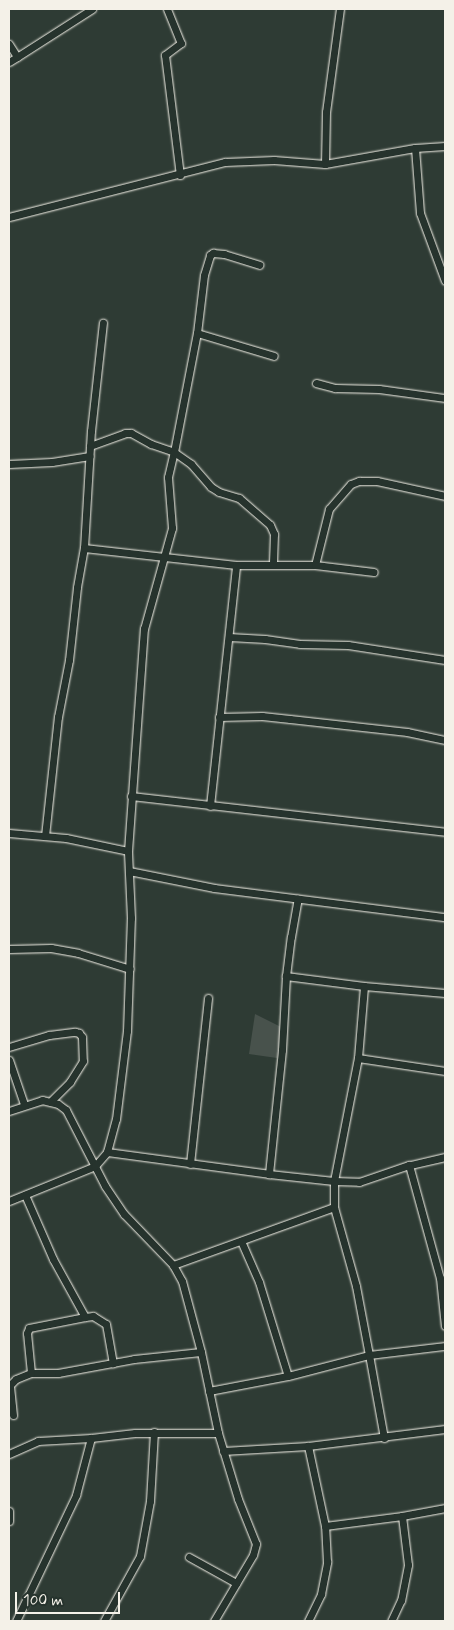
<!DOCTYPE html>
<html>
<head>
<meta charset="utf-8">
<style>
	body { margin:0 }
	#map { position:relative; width:454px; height:1630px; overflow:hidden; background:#2e3b34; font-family:Mynerve,sans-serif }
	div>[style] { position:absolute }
	.green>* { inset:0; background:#48524c }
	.roads { filter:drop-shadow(0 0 1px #f4f1e8) drop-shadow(0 0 1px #f4f1e8) }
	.minor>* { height:7px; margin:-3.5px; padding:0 3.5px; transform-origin:3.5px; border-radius:3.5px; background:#26332d }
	span { translate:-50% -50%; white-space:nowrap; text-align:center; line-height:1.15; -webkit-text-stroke:5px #26332d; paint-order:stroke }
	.frame { position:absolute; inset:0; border:10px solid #f4f1e8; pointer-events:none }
	.scale { position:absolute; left:15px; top:1592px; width:105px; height:22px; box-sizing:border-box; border:2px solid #f4f1e8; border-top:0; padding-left:6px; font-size:15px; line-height:18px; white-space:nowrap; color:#f4f1e8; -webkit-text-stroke:4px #26332d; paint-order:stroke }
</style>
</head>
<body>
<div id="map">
	<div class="green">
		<div style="clip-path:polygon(255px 1014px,281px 1027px,277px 1058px,249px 1054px)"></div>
	</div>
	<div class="roads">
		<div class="minor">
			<div style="left:167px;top:9px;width:37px;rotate:68deg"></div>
			<div style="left:181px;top:43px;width:20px;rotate:143deg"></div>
			<div style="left:165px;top:55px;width:121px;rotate:82.9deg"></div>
			<div style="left:9px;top:44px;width:15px;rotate:58deg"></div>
			<div style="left:17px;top:57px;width:9px;rotate:148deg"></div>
			<div style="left:17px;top:57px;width:89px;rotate:-32.6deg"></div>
			<div style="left:415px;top:148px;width:65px;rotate:85.6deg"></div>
			<div style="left:420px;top:213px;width:72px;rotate:69.8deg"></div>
			<div style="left:325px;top:164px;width:52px;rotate:-88.9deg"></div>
			<div style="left:326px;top:112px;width:104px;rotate:-82.3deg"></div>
			<div style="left:9px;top:217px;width:223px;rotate:-14.3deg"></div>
			<div style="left:225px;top:162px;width:49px;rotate:-2.3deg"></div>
			<div style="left:274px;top:160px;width:51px;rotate:4.5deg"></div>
			<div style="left:325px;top:164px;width:91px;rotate:-10.1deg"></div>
			<div style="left:415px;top:148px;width:30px;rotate:-4deg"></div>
			<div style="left:197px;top:333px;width:80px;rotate:16.6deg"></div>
			<div style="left:316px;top:383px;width:20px;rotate:15deg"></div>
			<div style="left:335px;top:388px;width:44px;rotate:1.3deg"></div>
			<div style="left:379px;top:389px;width:67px;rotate:7.8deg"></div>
			<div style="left:90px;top:446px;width:37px;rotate:-20deg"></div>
			<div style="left:125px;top:433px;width:6px"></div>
			<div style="left:131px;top:433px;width:23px;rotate:29deg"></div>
			<div style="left:151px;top:444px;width:24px;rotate:19deg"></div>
			<div style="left:174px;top:452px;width:121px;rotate:-79.1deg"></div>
			<div style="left:197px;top:333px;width:58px;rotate:-83.1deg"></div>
			<div style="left:204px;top:275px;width:21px;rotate:-73deg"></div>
			<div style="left:210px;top:255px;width:4px;rotate:-34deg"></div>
			<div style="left:213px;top:253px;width:11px;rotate:5deg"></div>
			<div style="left:224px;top:254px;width:37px;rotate:17deg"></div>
			<div style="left:9px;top:464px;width:43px;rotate:-2.7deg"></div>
			<div style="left:52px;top:462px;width:38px;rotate:-9deg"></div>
			<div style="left:84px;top:548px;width:153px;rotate:6.4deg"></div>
			<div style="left:236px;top:565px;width:79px"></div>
			<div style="left:315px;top:565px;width:58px;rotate:-76deg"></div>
			<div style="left:329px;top:509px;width:33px;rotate:-49deg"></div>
			<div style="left:351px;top:484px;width:9px;rotate:-21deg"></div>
			<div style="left:359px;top:481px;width:18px"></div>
			<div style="left:377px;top:481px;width:70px;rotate:12.4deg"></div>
			<div style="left:315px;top:565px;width:59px;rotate:6.8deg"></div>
			<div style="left:229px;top:637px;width:36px;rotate:3deg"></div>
			<div style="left:265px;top:639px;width:35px;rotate:8deg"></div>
			<div style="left:300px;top:644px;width:48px;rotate:1.2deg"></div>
			<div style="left:348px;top:645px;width:98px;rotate:8.8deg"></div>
			<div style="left:219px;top:717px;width:43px;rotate:-1.3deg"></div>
			<div style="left:262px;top:716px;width:28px;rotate:6deg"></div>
			<div style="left:290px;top:719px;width:118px;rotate:6.3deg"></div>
			<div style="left:407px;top:732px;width:39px;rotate:12deg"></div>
			<div style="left:131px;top:796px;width:316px;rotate:6.5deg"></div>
			<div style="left:210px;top:806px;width:242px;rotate:-83.8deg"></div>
			<div style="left:9px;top:833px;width:57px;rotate:5deg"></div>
			<div style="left:66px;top:838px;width:63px;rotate:11.8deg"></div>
			<div style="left:45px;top:836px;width:120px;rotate:-83.8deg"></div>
			<div style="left:58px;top:717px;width:58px;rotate:-79.1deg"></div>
			<div style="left:69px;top:660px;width:73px;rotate:-83.7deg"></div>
			<div style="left:77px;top:587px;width:40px;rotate:-80deg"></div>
			<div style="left:84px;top:548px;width:117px;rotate:-86.6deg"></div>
			<div style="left:91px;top:431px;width:109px;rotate:-83.7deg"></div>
			<div style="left:129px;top:871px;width:87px;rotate:11.3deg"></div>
			<div style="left:214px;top:888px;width:233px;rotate:7.2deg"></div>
			<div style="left:9px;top:949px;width:42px;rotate:-1.4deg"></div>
			<div style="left:51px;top:948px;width:27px;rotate:10deg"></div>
			<div style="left:78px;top:953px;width:54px;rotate:17.1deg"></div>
			<div style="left:286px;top:976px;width:39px;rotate:-83deg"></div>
			<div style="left:291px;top:937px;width:39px;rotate:-80deg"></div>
			<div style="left:364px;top:986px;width:79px;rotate:-172.7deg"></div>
			<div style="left:286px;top:976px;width:74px;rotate:93.1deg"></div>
			<div style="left:282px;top:1050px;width:125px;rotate:96deg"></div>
			<div style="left:269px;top:1174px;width:65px;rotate:6.1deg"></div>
			<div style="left:334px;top:1181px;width:125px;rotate:-79deg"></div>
			<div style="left:358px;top:1058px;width:72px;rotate:-85.2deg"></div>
			<div style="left:364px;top:986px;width:81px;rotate:4.9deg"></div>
			<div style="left:9px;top:1047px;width:42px;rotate:-16.7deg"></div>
			<div style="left:49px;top:1035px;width:26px;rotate:-7deg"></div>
			<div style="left:75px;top:1032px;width:4px;rotate:14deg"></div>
			<div style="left:79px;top:1033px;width:5px;rotate:53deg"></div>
			<div style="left:82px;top:1037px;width:24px;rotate:88deg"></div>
			<div style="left:83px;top:1061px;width:25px;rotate:122deg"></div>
			<div style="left:70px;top:1082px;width:28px;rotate:135deg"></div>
			<div style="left:358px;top:1058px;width:88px;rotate:8.5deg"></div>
			<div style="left:9px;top:1060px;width:46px;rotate:71.2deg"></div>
			<div style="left:9px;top:1111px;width:35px;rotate:-18deg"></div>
			<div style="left:42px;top:1100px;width:16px;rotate:14deg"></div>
			<div style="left:58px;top:1104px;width:10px;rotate:37deg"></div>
			<div style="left:66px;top:1110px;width:85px;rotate:62.8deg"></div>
			<div style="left:105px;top:1186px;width:34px;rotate:56deg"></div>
			<div style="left:124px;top:1214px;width:71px;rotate:46.1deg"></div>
			<div style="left:173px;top:1265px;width:18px;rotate:61deg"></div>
			<div style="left:182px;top:1281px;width:73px;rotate:75deg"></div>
			<div style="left:201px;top:1352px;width:83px;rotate:78.1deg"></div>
			<div style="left:218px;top:1433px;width:69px;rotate:73.1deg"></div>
			<div style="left:238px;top:1499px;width:48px;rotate:68.2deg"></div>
			<div style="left:256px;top:1544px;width:11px;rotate:105deg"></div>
			<div style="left:253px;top:1555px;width:77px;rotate:120.6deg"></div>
			<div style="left:107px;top:1152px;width:34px;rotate:-75deg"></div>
			<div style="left:116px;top:1119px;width:89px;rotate:-82.9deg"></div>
			<div style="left:127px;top:1031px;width:113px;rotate:-88deg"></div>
			<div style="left:131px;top:918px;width:67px;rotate:-92.6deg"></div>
			<div style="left:128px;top:851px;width:223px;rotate:-85.9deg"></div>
			<div style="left:144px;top:629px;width:105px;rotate:-74.5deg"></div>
			<div style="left:172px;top:528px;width:51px;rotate:-94.5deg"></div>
			<div style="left:168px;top:477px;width:26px;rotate:-77deg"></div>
			<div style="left:174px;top:452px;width:21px;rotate:35deg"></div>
			<div style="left:191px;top:464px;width:30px;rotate:49deg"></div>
			<div style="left:211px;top:487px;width:9px;rotate:32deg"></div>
			<div style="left:219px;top:492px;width:21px;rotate:17deg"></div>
			<div style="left:239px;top:498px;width:41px;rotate:41.1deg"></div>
			<div style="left:270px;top:525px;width:10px;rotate:66deg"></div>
			<div style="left:274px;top:534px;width:31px;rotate:92deg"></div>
			<div style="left:445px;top:1157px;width:37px;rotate:167deg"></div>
			<div style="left:409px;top:1165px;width:117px;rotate:74.7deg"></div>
			<div style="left:440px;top:1278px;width:48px;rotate:84.1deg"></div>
			<div style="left:190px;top:1164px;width:167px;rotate:-83.8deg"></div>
			<div style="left:9px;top:1201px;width:93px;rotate:-22.1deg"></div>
			<div style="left:95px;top:1166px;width:18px;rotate:-49deg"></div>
			<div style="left:107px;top:1152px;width:163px;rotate:7.7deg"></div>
			<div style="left:241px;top:1241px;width:45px;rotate:66.3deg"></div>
			<div style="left:259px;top:1282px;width:98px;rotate:72.9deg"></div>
			<div style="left:173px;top:1265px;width:171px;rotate:-19.8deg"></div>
			<div style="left:85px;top:1317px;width:8px;rotate:-7deg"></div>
			<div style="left:93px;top:1316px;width:15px;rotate:32deg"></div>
			<div style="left:106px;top:1324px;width:40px;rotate:80deg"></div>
			<div style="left:31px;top:1373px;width:27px"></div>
			<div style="left:58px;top:1373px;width:77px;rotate:-10.4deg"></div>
			<div style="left:134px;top:1359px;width:67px;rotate:-6deg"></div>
			<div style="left:209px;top:1391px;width:80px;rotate:-10.8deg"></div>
			<div style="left:288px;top:1376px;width:84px;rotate:-14.5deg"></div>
			<div style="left:369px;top:1355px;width:70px;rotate:-100.7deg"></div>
			<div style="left:356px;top:1286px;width:82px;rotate:-105.6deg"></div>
			<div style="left:334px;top:1207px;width:26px;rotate:-90deg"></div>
			<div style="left:334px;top:1181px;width:25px;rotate:2deg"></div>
			<div style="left:359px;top:1182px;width:53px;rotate:-18.8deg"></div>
			<div style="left:13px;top:1415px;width:30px;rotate:-96deg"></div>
			<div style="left:10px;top:1385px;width:8px;rotate:-45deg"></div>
			<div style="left:16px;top:1379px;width:16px;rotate:-22deg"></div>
			<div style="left:31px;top:1373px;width:40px;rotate:-95.7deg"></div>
			<div style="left:27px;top:1333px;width:5px;rotate:-68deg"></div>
			<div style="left:29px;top:1328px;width:57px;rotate:-11.1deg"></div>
			<div style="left:85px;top:1317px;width:66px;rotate:-118.9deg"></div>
			<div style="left:53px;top:1259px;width:70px;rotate:-113.6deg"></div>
			<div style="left:384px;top:1438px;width:84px;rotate:-100.2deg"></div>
			<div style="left:369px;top:1355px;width:77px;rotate:-6.8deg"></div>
			<div style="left:223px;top:1451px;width:85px;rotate:-3.4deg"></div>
			<div style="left:308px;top:1446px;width:138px;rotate:-7.1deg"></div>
			<div style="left:9px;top:1454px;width:32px;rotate:-24deg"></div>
			<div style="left:38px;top:1441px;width:53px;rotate:-3.2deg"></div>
			<div style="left:9px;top:1511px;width:10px;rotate:90deg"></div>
			<div style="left:402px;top:1516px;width:44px;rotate:-10.5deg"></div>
			<div style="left:325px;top:1526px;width:78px;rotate:-7.4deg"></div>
			<div style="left:402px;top:1516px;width:49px;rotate:83deg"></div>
			<div style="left:408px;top:1565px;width:36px;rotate:101deg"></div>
			<div style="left:401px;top:1600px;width:23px;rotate:115deg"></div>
			<div style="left:189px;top:1557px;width:54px;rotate:29deg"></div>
			<div style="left:16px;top:1621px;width:140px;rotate:-64.5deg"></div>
			<div style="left:76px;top:1495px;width:59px;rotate:-75.3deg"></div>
			<div style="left:91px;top:1438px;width:44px;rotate:-6.5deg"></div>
			<div style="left:135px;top:1433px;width:83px"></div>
			<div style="left:104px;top:1621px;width:74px;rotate:-61deg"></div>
			<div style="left:140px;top:1556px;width:56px;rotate:-79.7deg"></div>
			<div style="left:150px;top:1501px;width:69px;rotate:-86.7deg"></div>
			<div style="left:308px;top:1621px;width:30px;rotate:-64deg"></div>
			<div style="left:321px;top:1594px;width:33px;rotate:-79deg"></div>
			<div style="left:327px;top:1562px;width:36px;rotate:-93deg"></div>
			<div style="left:325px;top:1526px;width:82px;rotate:-102deg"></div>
		</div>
	</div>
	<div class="frame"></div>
	<div class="scale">100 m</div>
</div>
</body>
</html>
